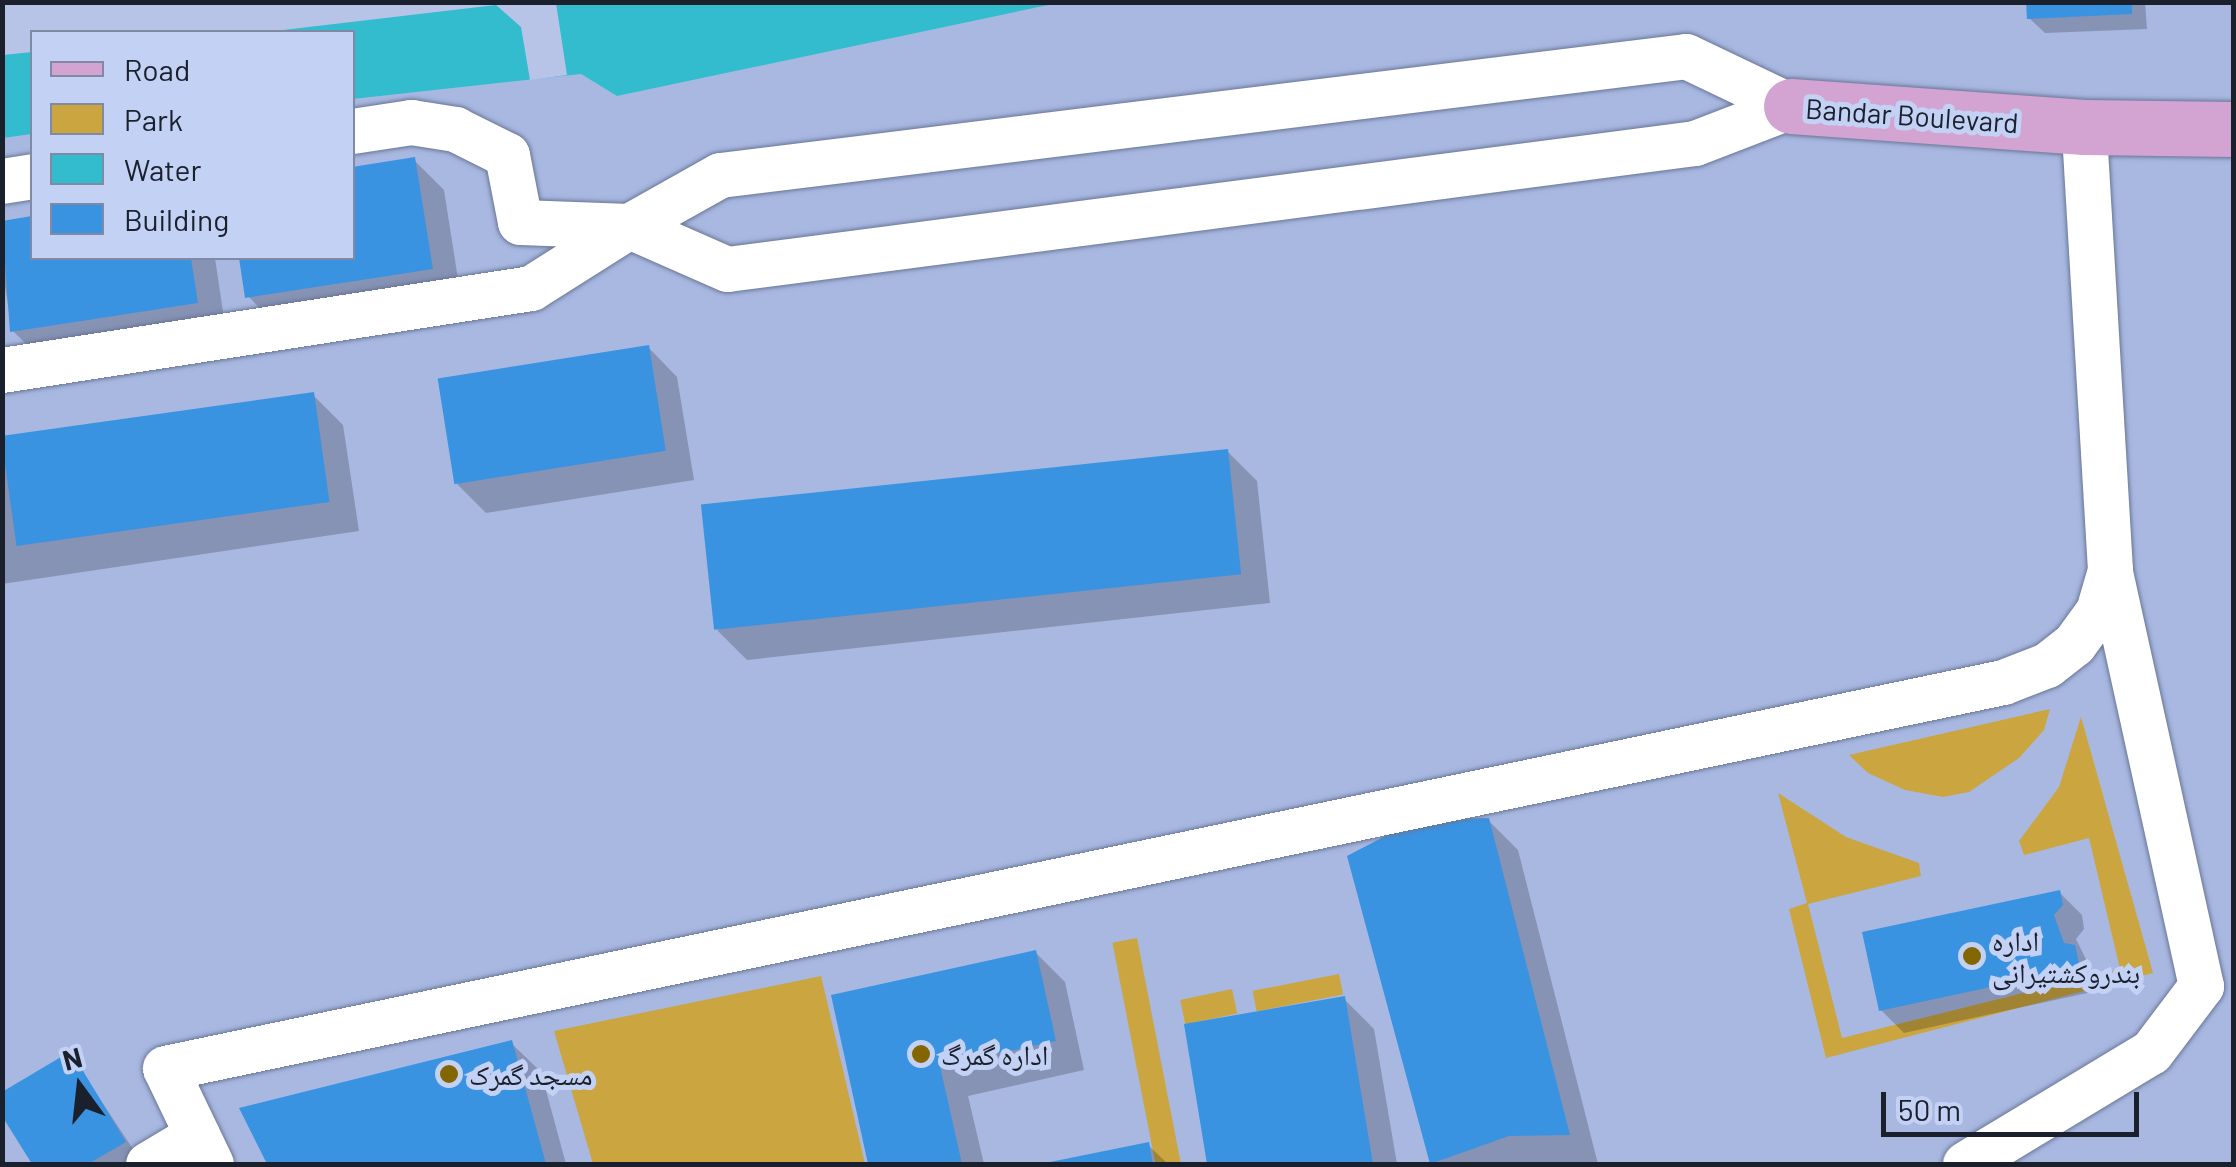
<!DOCTYPE html>
<html>
<head>
<meta charset="utf-8">
<style>
	body { margin:0 }
	#map { position:relative; width:2236px; height:1167px; overflow:hidden; background:#b7c4e8; font-family:Barlow,"Noto Naskh Arabic",sans-serif }
	div>[style] { position:absolute }
	.built>* { inset:0; background:#a8b8e1 }
	.green>* { inset:0; background:#caa540; transform-origin:0 0 }
	.water>* { inset:0; background:#32bcce }
	.pier>* { inset:0; background:#b7c4e8 }
	.shadow>* { inset:0; background:#0003 }
	.building>* { inset:0; background:#3a93e1; transform-origin:0 0 }
	.roads { filter:drop-shadow(0 0 2px #6a7696) drop-shadow(0 0 2px #6a7696) }
	.minor>* { height:45px; margin:-22.5px; padding:0 22.5px; transform-origin:22.5px; border-radius:22.5px; background:#fff }
	.major>* { height:55px; margin:-27.5px; padding:0 27.5px; transform-origin:27.5px; border-radius:27.5px; background:#d3a4d1 }
	.dots>* { width:28px; height:28px; translate:-50% -50%; box-sizing:border-box; border:5px solid #c3d1f5; border-radius:50% }
	span { translate:-50% -50%; white-space:nowrap; text-align:center; line-height:1.15; -webkit-text-stroke:10px #c3d1f5; paint-order:stroke }
	.street-label { font-size:28px; color:#1b202d }
	.poi-label { font-size:28px; color:#1b202d }
	.left { translate:0 -50%; text-align:left }
	.frame { position:absolute; inset:0; border:5px solid #1b202d; pointer-events:none }
	.legend { position:absolute; left:30px; top:30px; width:325px; height:230px; box-sizing:border-box; background:#c3d1f5; border:2px solid #808aa5; margin:0; padding:12px 18px; list-style:none; font-size:30px; color:#1b202d }
	.legend li { display:flex; align-items:center; gap:20px; height:50px }
	.legend b { width:50px; border:2px solid #808aa5 }
	.north { position:absolute; left:30px; top:1037px; width:100px; height:100px; -webkit-text-stroke:8px #c3d1f5; paint-order:stroke; rotate:345deg; font-size:28px; font-weight:700; line-height:40px; text-align:center; color:#1b202d }
	.north::after { content:''; display:block; margin:auto; width:35px; height:45px; background:#1b202d; clip-path:polygon(50% 0,100% 100%,50% 72%,0 100%) }
	.scale { position:absolute; left:1881px; top:1092px; width:258px; height:45px; box-sizing:border-box; border:5px solid #1b202d; border-top:0; padding-left:12px; font-size:30px; line-height:35px; white-space:nowrap; color:#1b202d; -webkit-text-stroke:8px #c3d1f5; paint-order:stroke }
</style>
</head>
<body>
<div id="map">
	<div class="built">
		<div style="clip-path:polygon(1058px 3px,2233px 3px,2233px 1164px,3px 1164px,2px 138px,32px 134px,32px 258px,352px 258px,353px 99px,581px 74px,617px 96px)"></div>
	</div>
	<div class="green">
		<div style="clip-path:polygon(2050px 709px,2044px 730px,2019px 758px,1969px 792px,1943px 797px,1905px 790px,1868px 773px,1849px 755px)"></div>
		<div style="clip-path:polygon(2081px 717px,2153px 973px,1826px 1058px,1789px 909px,1807px 903px,1778px 793px,1846px 837px,1919px 863px,1921px 876px,1808px 904px,1842px 1038px,2120px 969px,2089px 838px,2024px 855px,2019px 841px,2059px 787px)"></div>
		<div style="left:1137px;top:938px;width:230px;height:25px;rotate:79deg"></div>
		<div style="left:1339px;top:974px;width:21px;height:88px;rotate:79deg"></div>
		<div style="clip-path:polygon(821px 976px,865px 1164px,593px 1164px,554px 1031px)"></div>
		<div style="left:1232px;top:989px;width:25px;height:53px;rotate:78deg"></div>
	</div>
	<div class="water">
		<div style="clip-path:polygon(2px 3px,1058px 3px,617px 96px,581px 74px,353px 99px,352px 32px,32px 32px,32px 134px,3px 138px)"></div>
	</div>
	<div class="pier">
		<div style="clip-path:polygon(556px 3px,567px 75px,530px 80px,521px 27px,496px 5px,266px 32px,32px 32px,32px 52px,3px 55px,3px 3px)"></div>
	</div>
	<div class="shadow">
		<div style="clip-path:polygon(2029px 2px,2145px 2px,2147px 29px,2045px 33px,2029px 18px)"></div>
		<div style="clip-path:polygon(414px 160px,444px 190px,461px 298px,277px 326px,248px 296px,242px 258px,352px 258px)"></div>
		<div style="clip-path:polygon(32px 218px,32px 258px,215px 258px,226px 332px,42px 360px,12px 330px,2px 268px,2px 223px)"></div>
		<div style="clip-path:polygon(648px 347px,677px 377px,694px 480px,486px 513px,457px 484px)"></div>
		<div style="clip-path:polygon(313px 395px,343px 425px,359px 531px,2px 584px,2px 442px)"></div>
		<div style="clip-path:polygon(1227px 451px,1257px 481px,1270px 603px,747px 660px,717px 630px)"></div>
		<div style="clip-path:polygon(1488px 820px,1518px 850px,1598px 1164px,1432px 1164px,1350px 857px)"></div>
		<div style="clip-path:polygon(2059px 892px,2082px 915px,2084px 929px,2076px 939px,2101px 990px,1904px 1033px,1881px 1010px)"></div>
		<div style="clip-path:polygon(1035px 952px,1065px 982px,1084px 1070px,968px 1096px,984px 1164px,871px 1164px,834px 997px)"></div>
		<div style="clip-path:polygon(1344px 999px,1374px 1029px,1397px 1164px,1210px 1164px,1187px 1026px)"></div>
		<div style="clip-path:polygon(511px 1043px,541px 1072px,566px 1164px,269px 1164px,243px 1110px)"></div>
		<div style="clip-path:polygon(70px 1054px,139px 1158px,128px 1164px,35px 1164px,2px 1111px)"></div>
		<div style="clip-path:polygon(1148px 1145px,1168px 1164px,1049px 1164px)"></div>
	</div>
	<div class="building">
		<div style="clip-path:polygon(2026px 2px,2132px 2px,2132px 14px,2027px 19px)"></div>
		<div style="clip-path:polygon(415px 157px,433px 269px,245px 298px,239px 258px,352px 258px,352px 167px)"></div>
		<div style="clip-path:polygon(32px 216px,32px 258px,191px 258px,198px 303px,10px 332px,2px 221px)"></div>
		<div style="left:649px;top:345px;width:107px;height:214px;rotate:81deg"></div>
		<div style="left:314px;top:392px;width:111px;height:316px;rotate:82deg"></div>
		<div style="left:1228px;top:449px;width:126px;height:530px;rotate:84deg"></div>
		<div style="clip-path:polygon(1489px 818px,1570px 1135px,1509px 1136px,1430px 1164px,1347px 856px,1416px 820px)"></div>
		<div style="clip-path:polygon(2060px 890px,2063px 905px,2054px 915px,2064px 943px,2075px 945px,2080px 968px,1879px 1011px,1862px 932px)"></div>
		<div style="clip-path:polygon(1036px 950px,1056px 1041px,940px 1066px,962px 1164px,868px 1164px,831px 995px)"></div>
		<div style="clip-path:polygon(1345px 996px,1373px 1164px,1207px 1164px,1184px 1024px)"></div>
		<div style="clip-path:polygon(512px 1040px,546px 1164px,267px 1164px,239px 1108px)"></div>
		<div style="clip-path:polygon(71px 1051px,126px 1142px,88px 1164px,32px 1164px,2px 1116px,2px 1092px)"></div>
		<div style="clip-path:polygon(1149px 1142px,1153px 1164px,1046px 1164px,1045px 1163px)"></div>
	</div>
	<div class="roads">
		<div class="minor">
			<div style="left:1686px;top:56px;width:116px;rotate:25.5deg"></div>
			<div style="left:1791px;top:106px;width:103px;rotate:158.9deg"></div>
			<div style="left:1695px;top:143px;width:976px;rotate:172.58deg"></div>
			<div style="left:727px;top:269px;width:107px;rotate:-156.3deg"></div>
			<div style="left:629px;top:226px;width:104px;rotate:-29.3deg"></div>
			<div style="left:720px;top:175px;width:973px;rotate:-7.02deg"></div>
			<div style="left:352px;top:131px;width:60px;rotate:-8.7deg"></div>
			<div style="left:411px;top:122px;width:45px;rotate:9deg"></div>
			<div style="left:455px;top:129px;width:58px;rotate:26.6deg"></div>
			<div style="left:507px;top:155px;width:68px;rotate:79deg"></div>
			<div style="left:520px;top:222px;width:109px;rotate:2.1deg"></div>
			<div style="left:2px;top:181px;width:30px;rotate:-9deg"></div>
			<div style="left:2px;top:370px;width:535px;rotate:-8.81deg"></div>
			<div style="left:531px;top:288px;width:116px;rotate:-32.3deg"></div>
			<div style="left:148px;top:1164px;width:57px;rotate:-30.6deg"></div>
			<div style="left:211px;top:1164px;width:106px;rotate:-115.6deg"></div>
			<div style="left:165px;top:1068px;width:1878px;rotate:-11.86deg"></div>
			<div style="left:2003px;top:682px;width:47px;rotate:-21.1deg"></div>
			<div style="left:2047px;top:665px;width:34px;rotate:-38deg"></div>
			<div style="left:2074px;top:644px;width:41px;rotate:-54deg"></div>
			<div style="left:2098px;top:611px;width:43px;rotate:-73.7deg"></div>
			<div style="left:2110px;top:570px;width:444px;rotate:-93.4deg"></div>
			<div style="left:1965px;top:1164px;width:217px;rotate:-31.1deg"></div>
			<div style="left:2151px;top:1052px;width:83px;rotate:-52.9deg"></div>
			<div style="left:2201px;top:986px;width:424px;rotate:-102.4deg"></div>
		</div>
		<div class="major">
			<div style="left:1791px;top:106px;width:294px;rotate:4.1deg"></div>
			<div style="left:2084px;top:127px;width:150px;rotate:0.8deg"></div>
		</div>
	</div>
	<div class="dots">
		<div style="left:1972px;top:956px;background:#846600"></div>
		<div style="left:921px;top:1054px;background:#846600"></div>
		<div style="left:449px;top:1074px;background:#846600"></div>
	</div>
	<div class="street-label">
		<span style="left:1912px;top:115px;rotate:4deg">Bandar Boulevard</span>
	</div>
	<div class="poi-label">
		<span class="left" style="left:1992px;top:956px">اداره<br>بندروکشتیرانی</span>
		<span class="left" style="left:941px;top:1054px">اداره گمرگ</span>
		<span class="left" style="left:469px;top:1074px">مسجد گمرک</span>
	</div>
	<div class="frame"></div>
	<ul class="legend">
	<li><b style="height:12px;background:#d3a4d1"></b>Road</li>
	<li><b style="height:28px;background:#caa540"></b>Park</li>
	<li><b style="height:28px;background:#32bcce"></b>Water</li>
	<li><b style="height:28px;background:#3a93e1"></b>Building</li>
	</ul>
	<div class="north">N</div>
	<div class="scale">50 m</div>
</div>
</body>
</html>
